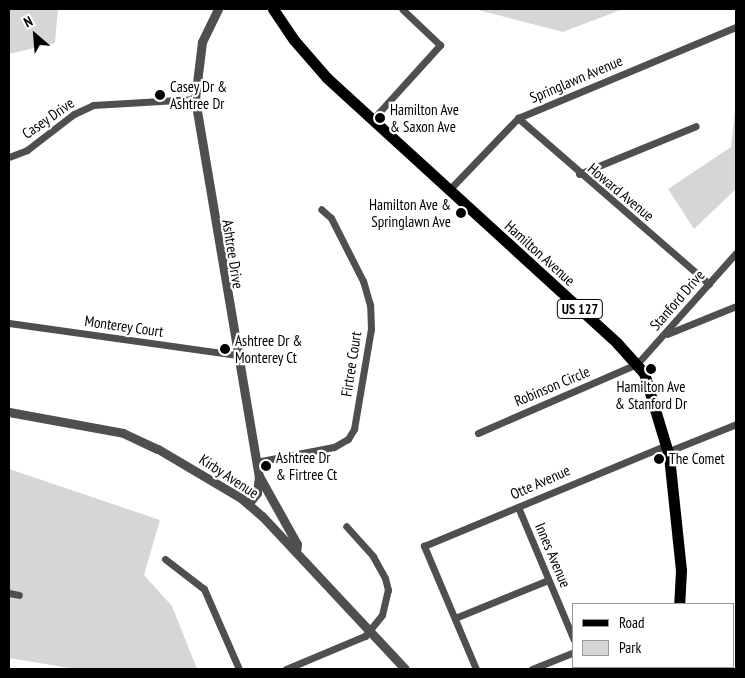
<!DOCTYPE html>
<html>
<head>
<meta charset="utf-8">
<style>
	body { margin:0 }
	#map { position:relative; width:745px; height:678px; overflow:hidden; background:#fff; font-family:"PT Sans Narrow",sans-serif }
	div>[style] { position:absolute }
	.green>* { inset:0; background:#d6d6d6 }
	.minor>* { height:7px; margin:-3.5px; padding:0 3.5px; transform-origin:3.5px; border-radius:3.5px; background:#4f4f4f }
	.tertiary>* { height:9px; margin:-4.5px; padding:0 4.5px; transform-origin:4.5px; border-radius:4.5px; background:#4f4f4f }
	.primary>* { height:11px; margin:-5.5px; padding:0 5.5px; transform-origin:5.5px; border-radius:5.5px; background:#000 }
	.dots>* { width:14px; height:14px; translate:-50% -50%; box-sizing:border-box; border:2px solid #fff; border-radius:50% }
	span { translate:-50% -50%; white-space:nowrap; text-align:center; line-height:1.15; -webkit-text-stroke:4.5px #fff; paint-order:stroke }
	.shield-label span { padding:1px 4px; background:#fff; border:1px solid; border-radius:4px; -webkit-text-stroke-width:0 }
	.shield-label { font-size:14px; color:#000; font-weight:700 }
	.street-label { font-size:15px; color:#000 }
	.poi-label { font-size:15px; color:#000 }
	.left { translate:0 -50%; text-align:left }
	.right { translate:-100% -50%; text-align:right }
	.frame { position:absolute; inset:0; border:10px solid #000; pointer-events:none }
	.legend { position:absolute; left:572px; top:603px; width:162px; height:65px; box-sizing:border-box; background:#fff; border:1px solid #999; margin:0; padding:6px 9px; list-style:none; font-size:15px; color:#000 }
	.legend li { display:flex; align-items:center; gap:10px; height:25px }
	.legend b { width:25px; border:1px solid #999 }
	.north { position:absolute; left:10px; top:10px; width:50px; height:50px; -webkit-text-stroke:4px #fff; paint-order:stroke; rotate:333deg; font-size:14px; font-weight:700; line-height:20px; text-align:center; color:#000 }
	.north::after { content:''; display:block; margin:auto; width:18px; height:22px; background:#000; clip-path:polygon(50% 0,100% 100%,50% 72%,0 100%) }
</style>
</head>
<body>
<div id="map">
	<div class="green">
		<div style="clip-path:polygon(9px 9px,58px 9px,55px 43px,9px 54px)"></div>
		<div style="clip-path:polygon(474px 9px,623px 9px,563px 32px)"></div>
		<div style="clip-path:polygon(736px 100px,736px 189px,694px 229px,668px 189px,731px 147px)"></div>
		<div style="clip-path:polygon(9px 469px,160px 520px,144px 575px,172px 606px,197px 669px,75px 669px,9px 658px)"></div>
	</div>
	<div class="minor">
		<div style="left:518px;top:118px;width:253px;rotate:41deg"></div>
		<div style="left:373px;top:119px;width:100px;rotate:-47.8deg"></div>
		<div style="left:440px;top:45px;width:52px;rotate:-136.5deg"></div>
		<div style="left:9px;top:157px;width:19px;rotate:-21deg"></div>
		<div style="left:27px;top:150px;width:59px;rotate:-37.5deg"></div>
		<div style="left:74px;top:114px;width:21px;rotate:-25deg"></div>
		<div style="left:93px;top:105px;width:102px;rotate:-3.4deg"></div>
		<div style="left:579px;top:174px;width:126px;rotate:-22.3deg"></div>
		<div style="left:449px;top:190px;width:100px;rotate:-46.2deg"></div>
		<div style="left:518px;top:118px;width:236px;rotate:-22.7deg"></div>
		<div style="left:9px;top:323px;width:229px;rotate:8deg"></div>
		<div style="left:667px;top:334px;width:74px;rotate:-22.1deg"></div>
		<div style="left:478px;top:433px;width:173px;rotate:-23.5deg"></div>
		<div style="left:637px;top:364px;width:149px;rotate:-48.3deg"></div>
		<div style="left:669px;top:451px;width:72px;rotate:-21.9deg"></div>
		<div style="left:256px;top:462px;width:79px;rotate:-10.9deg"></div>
		<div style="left:334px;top:447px;width:16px;rotate:-30deg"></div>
		<div style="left:348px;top:439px;width:12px;rotate:-59deg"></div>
		<div style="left:354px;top:429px;width:101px;rotate:-80.4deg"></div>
		<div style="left:371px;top:329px;width:24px;rotate:-92deg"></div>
		<div style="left:370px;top:305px;width:25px;rotate:-106deg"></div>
		<div style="left:363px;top:281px;width:71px;rotate:-116.9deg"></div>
		<div style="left:331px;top:218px;width:13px;rotate:-138deg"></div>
		<div style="left:518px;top:507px;width:144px;rotate:67.2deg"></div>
		<div style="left:165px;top:559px;width:49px;rotate:37.6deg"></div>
		<div style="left:204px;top:589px;width:87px;rotate:66.4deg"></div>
		<div style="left:9px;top:593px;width:10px;rotate:11deg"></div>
		<div style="left:455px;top:618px;width:100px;rotate:-22.2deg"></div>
		<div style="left:585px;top:667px;width:3px;rotate:45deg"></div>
		<div style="left:286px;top:669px;width:86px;rotate:-22.7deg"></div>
		<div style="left:365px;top:636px;width:27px;rotate:-51deg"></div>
		<div style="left:382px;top:615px;width:26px;rotate:-77deg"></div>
		<div style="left:388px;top:590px;width:12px;rotate:-104deg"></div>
		<div style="left:385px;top:578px;width:25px;rotate:-119deg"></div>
		<div style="left:373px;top:556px;width:40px;rotate:-132deg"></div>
		<div style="left:476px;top:669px;width:134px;rotate:-112.9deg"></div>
		<div style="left:424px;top:546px;width:263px;rotate:-22.6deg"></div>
		<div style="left:532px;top:669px;width:45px;rotate:-22deg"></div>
	</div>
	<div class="tertiary">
		<div style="left:218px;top:9px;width:37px;rotate:116deg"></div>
		<div style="left:202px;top:42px;width:57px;rotate:97deg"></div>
		<div style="left:195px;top:99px;width:382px;rotate:80.4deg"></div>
		<div style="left:259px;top:476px;width:17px;rotate:97deg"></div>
		<div style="left:257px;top:493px;width:14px;rotate:129deg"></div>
		<div style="left:9px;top:412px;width:116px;rotate:10.4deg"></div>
		<div style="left:123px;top:433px;width:38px;rotate:25deg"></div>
		<div style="left:158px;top:449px;width:96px;rotate:30.6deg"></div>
		<div style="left:241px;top:498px;width:28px;rotate:41deg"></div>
		<div style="left:262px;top:516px;width:209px;rotate:46.9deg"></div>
		<div style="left:259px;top:476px;width:78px;rotate:60.8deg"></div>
		<div style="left:297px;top:544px;width:8px;rotate:97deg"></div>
	</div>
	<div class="primary">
		<div style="left:273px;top:9px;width:37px;rotate:56deg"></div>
		<div style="left:294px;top:40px;width:50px;rotate:49deg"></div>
		<div style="left:327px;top:78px;width:393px;rotate:42.4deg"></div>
		<div style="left:617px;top:343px;width:40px;rotate:48deg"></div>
		<div style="left:644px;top:373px;width:87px;rotate:73.2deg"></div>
		<div style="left:669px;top:456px;width:115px;rotate:84deg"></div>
		<div style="left:681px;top:570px;width:34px;rotate:93deg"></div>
		<div style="left:682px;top:667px;width:2px;rotate:63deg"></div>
	</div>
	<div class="dots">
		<div style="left:160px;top:95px;background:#000"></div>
		<div style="left:380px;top:118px;background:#000"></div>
		<div style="left:461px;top:213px;background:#000"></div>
		<div style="left:225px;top:349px;background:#000"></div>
		<div style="left:651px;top:369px;background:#000"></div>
		<div style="left:659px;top:459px;background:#000"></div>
		<div style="left:266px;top:466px;background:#000"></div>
	</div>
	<div class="shield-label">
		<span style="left:580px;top:309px">US 127</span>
	</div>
	<div class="street-label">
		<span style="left:576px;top:79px;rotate:-23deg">Springlawn Avenue</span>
		<span style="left:48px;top:118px;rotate:-35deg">Casey Drive</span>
		<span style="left:621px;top:192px;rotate:40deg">Howard Avenue</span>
		<span style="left:540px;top:253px;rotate:42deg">Hamilton Avenue</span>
		<span style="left:233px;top:254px;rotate:81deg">Ashtree Drive</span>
		<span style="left:677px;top:300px;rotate:-49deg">Stanford Drive</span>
		<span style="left:124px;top:326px;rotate:8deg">Monterey Court</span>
		<span style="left:351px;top:364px;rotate:-81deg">Firtree Court</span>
		<span style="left:552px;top:386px;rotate:-23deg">Robinson Circle</span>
		<span style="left:229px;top:476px;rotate:33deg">Kirby Avenue</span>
		<span style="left:540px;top:482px;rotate:-24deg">Otte Avenue</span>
		<span style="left:553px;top:555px;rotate:67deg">Innes Avenue</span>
	</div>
	<div class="poi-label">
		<span class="left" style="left:170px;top:95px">Casey Dr &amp;<br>Ashtree Dr</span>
		<span class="left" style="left:390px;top:118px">Hamilton Ave<br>&amp; Saxon Ave</span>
		<span class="right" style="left:451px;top:213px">Hamilton Ave &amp;<br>Springlawn Ave</span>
		<span class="left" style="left:235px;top:349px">Ashtree Dr &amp;<br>Monterey Ct</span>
		<span style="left:651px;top:395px">Hamilton Ave<br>&amp; Stanford Dr</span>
		<span class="left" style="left:276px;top:466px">Ashtree Dr<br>&amp; Firtree Ct</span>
		<span class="left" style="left:669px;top:459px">The Comet</span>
	</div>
	<div class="frame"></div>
	<ul class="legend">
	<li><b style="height:6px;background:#000"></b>Road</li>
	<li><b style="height:14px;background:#d6d6d6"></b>Park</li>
	</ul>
	<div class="north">N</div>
</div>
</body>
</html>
